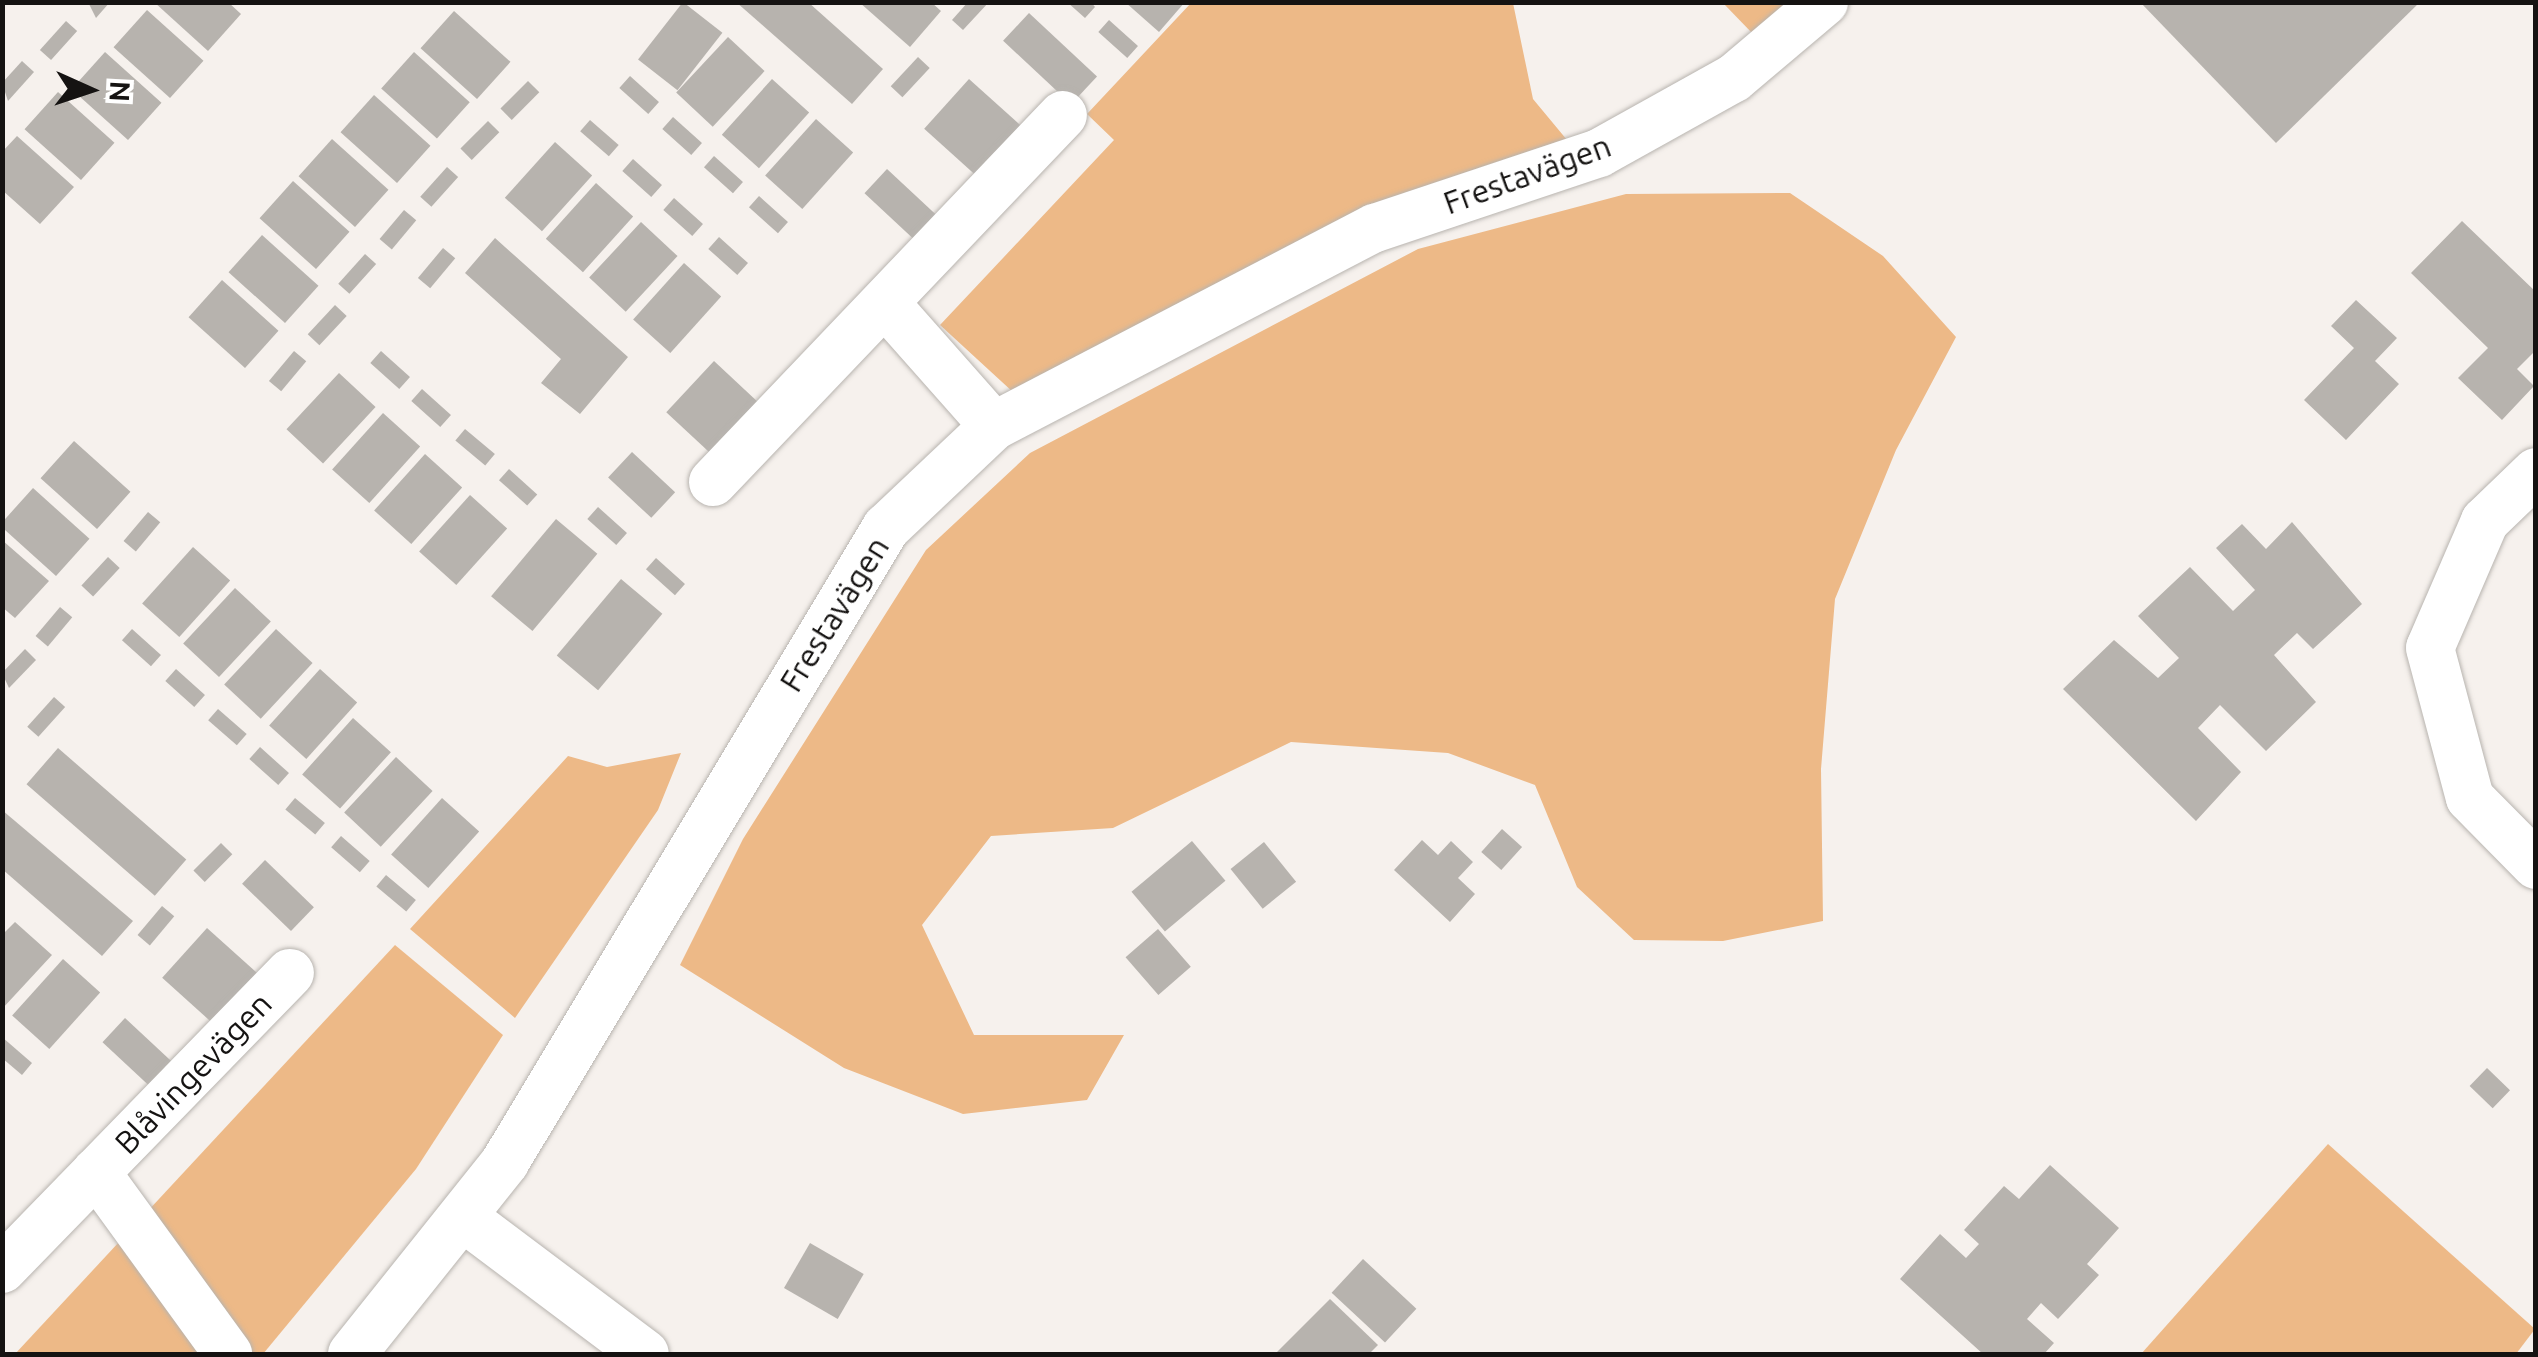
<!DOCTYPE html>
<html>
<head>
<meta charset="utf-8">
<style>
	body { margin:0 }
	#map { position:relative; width:2538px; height:1357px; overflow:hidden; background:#f6f1ed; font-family:Ubuntu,sans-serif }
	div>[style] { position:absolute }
	.green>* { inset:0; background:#edb987 }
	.building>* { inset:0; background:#b7b3ae; transform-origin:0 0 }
	.roads { filter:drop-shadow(0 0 2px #b8b4af) drop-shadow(0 0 2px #b8b4af) }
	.minor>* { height:48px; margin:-24px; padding:0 24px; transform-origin:24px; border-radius:24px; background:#fff }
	span { translate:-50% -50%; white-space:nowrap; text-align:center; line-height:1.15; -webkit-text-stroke:9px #fff; paint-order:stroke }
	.street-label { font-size:32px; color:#151312 }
	.frame { position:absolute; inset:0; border:5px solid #151312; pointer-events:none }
	.north { position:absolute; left:40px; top:40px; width:100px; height:100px; -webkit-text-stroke:8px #fff; paint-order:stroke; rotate:93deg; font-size:28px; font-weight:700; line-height:40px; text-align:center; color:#151312 }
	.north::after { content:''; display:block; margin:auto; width:35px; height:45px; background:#151312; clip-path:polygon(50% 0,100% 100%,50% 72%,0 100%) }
</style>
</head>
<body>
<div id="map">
	<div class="green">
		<div style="clip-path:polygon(1191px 3px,1513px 3px,1533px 99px,1572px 146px,1014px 393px,940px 325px,1114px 140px,1087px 114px)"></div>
		<div style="clip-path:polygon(1723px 3px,1789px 3px,1753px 34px)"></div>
		<div style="clip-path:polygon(1790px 193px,1883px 256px,1956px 337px,1896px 450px,1835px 599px,1821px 769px,1823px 921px,1723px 941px,1634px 940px,1577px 887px,1535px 785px,1448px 753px,1291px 742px,1113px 828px,991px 836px,922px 925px,974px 1035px,1124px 1035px,1087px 1100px,963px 1114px,844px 1068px,680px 965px,743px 839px,926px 550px,1030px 453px,1418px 249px,1626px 194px)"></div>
		<div style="clip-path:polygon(681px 753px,658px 810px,515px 1018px,410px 929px,568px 756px,607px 767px)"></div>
		<div style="clip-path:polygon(395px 945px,503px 1035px,416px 1169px,263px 1354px,15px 1354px)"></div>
		<div style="clip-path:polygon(2328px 1144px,2535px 1329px,2516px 1354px,2141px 1354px)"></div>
	</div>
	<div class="building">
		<div style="clip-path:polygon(88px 2px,110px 2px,96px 18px)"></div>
		<div style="clip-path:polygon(154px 2px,228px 2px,241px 14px,208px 51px)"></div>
		<div style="left:683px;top:2px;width:50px;height:73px;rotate:38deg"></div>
		<div style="clip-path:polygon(736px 2px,808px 2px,883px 69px,852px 104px)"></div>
		<div style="clip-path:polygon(859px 2px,931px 2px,941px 11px,910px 47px)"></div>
		<div style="clip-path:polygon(968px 2px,989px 2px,963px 30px,952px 20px)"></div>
		<div style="clip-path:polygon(1067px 2px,1091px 2px,1095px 7px,1085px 18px)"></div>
		<div style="clip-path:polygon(1125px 2px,1185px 2px,1159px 32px)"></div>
		<div style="clip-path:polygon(2140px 2px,2420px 2px,2276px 143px)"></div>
		<div style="left:147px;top:10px;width:76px;height:50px;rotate:42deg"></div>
		<div style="left:454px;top:11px;width:76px;height:50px;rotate:42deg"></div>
		<div style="left:1029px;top:13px;width:93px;height:38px;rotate:43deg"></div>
		<div style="left:1109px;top:20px;width:39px;height:16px;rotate:42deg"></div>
		<div style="left:66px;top:21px;width:15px;height:39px;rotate:42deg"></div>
		<div style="left:728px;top:37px;width:50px;height:76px;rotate:43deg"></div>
		<div style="left:105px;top:52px;width:76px;height:50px;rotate:42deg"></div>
		<div style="left:414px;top:52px;width:75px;height:49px;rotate:42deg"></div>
		<div style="left:918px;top:57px;width:16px;height:40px;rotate:43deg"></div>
		<div style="clip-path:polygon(22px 61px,34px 72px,8px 101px,2px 83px)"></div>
		<div style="left:630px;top:76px;width:39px;height:16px;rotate:42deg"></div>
		<div style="left:772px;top:79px;width:50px;height:75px;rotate:42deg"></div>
		<div style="left:969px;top:79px;width:78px;height:67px;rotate:42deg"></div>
		<div style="left:528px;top:81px;width:16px;height:39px;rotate:45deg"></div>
		<div style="left:58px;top:92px;width:76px;height:50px;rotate:42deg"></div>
		<div style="left:374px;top:95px;width:76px;height:50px;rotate:42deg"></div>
		<div style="left:673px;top:117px;width:39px;height:16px;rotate:42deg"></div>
		<div style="left:816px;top:119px;width:50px;height:76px;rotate:42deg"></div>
		<div style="left:590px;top:120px;width:38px;height:15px;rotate:41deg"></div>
		<div style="left:488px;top:121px;width:16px;height:39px;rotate:45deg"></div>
		<div style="clip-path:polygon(17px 136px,74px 187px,40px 224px,2px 190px,2px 152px)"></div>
		<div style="left:332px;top:139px;width:76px;height:50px;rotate:42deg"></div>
		<div style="left:555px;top:142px;width:50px;height:75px;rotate:42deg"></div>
		<div style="left:714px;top:156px;width:39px;height:15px;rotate:42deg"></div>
		<div style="left:633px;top:159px;width:39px;height:16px;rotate:42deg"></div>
		<div style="left:447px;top:167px;width:15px;height:40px;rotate:42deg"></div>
		<div style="left:887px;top:169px;width:69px;height:33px;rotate:43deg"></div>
		<div style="left:293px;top:181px;width:76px;height:50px;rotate:42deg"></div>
		<div style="left:596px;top:183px;width:50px;height:75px;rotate:42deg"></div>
		<div style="left:759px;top:196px;width:39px;height:15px;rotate:42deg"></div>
		<div style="left:674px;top:198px;width:39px;height:16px;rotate:42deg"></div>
		<div style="left:404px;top:210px;width:16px;height:38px;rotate:40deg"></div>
		<div style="clip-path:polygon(2462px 221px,2536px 292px,2536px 350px,2517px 369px,2534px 386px,2502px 420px,2458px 378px,2488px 348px,2411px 273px)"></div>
		<div style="left:641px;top:222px;width:50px;height:76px;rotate:43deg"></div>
		<div style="left:262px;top:235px;width:76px;height:50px;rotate:42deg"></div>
		<div style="left:719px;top:237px;width:39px;height:16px;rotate:42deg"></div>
		<div style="clip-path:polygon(495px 238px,628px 357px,580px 414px,541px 383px,561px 359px,465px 273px)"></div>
		<div style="left:443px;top:248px;width:16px;height:39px;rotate:40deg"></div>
		<div style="left:365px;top:254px;width:15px;height:40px;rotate:42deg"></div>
		<div style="left:684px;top:263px;width:50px;height:76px;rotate:42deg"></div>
		<div style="left:222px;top:280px;width:76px;height:50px;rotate:42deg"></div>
		<div style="clip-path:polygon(2356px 300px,2397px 338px,2375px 361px,2399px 384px,2346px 440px,2304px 400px,2354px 348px,2331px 326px)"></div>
		<div style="left:335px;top:305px;width:16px;height:40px;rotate:43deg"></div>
		<div style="left:294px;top:351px;width:16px;height:39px;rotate:40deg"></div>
		<div style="left:381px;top:351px;width:39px;height:16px;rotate:42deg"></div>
		<div style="left:714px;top:361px;width:60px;height:70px;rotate:43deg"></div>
		<div style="left:339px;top:373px;width:50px;height:77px;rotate:43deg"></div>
		<div style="left:422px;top:389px;width:39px;height:16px;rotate:42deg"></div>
		<div style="left:383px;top:413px;width:50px;height:76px;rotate:42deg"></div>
		<div style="left:465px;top:429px;width:39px;height:15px;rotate:40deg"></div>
		<div style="left:74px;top:441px;width:76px;height:50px;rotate:42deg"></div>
		<div style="left:632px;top:452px;width:59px;height:35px;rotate:43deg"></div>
		<div style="left:425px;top:454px;width:50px;height:76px;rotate:42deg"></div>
		<div style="left:509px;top:469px;width:38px;height:15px;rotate:42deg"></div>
		<div style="left:33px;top:488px;width:76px;height:50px;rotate:42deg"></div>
		<div style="left:470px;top:495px;width:50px;height:76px;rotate:42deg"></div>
		<div style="left:598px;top:507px;width:39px;height:16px;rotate:42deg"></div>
		<div style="left:148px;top:512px;width:16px;height:38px;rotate:40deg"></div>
		<div style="left:556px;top:519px;width:54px;height:101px;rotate:40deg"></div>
		<div style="clip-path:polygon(2292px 522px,2362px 604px,2313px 649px,2297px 633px,2274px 655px,2316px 702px,2266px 751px,2220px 705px,2198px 728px,2241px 772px,2196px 821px,2063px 689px,2114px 640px,2158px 678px,2179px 658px,2138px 616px,2190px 567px,2233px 611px,2255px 590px,2216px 548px,2242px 524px,2266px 549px)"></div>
		<div style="clip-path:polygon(2px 540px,49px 581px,15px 618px,2px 607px)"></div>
		<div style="left:193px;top:547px;width:50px;height:76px;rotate:42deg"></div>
		<div style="left:108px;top:557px;width:16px;height:39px;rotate:43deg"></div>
		<div style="left:656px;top:558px;width:39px;height:15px;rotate:42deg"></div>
		<div style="left:621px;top:579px;width:54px;height:100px;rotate:40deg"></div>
		<div style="left:235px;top:588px;width:49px;height:76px;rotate:43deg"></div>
		<div style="left:60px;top:607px;width:16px;height:38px;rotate:40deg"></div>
		<div style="left:132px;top:629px;width:39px;height:15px;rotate:42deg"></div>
		<div style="left:276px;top:629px;width:50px;height:76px;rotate:43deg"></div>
		<div style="clip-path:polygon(25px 649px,36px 660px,9px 688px,2px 673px)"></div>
		<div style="left:176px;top:669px;width:39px;height:16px;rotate:42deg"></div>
		<div style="left:320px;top:669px;width:50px;height:76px;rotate:42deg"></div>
		<div style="left:54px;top:697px;width:15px;height:40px;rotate:42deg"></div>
		<div style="left:218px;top:709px;width:38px;height:15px;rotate:41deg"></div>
		<div style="left:353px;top:718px;width:51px;height:76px;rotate:42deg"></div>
		<div style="left:260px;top:747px;width:39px;height:16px;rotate:42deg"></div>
		<div style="left:58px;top:748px;width:170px;height:48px;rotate:41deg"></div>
		<div style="left:396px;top:757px;width:50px;height:76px;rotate:43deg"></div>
		<div style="left:295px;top:798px;width:39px;height:15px;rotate:40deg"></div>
		<div style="left:442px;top:798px;width:50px;height:76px;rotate:42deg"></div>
		<div style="clip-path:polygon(2px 810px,133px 921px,102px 956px,2px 869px)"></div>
		<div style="left:1502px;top:829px;width:27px;height:31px;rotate:42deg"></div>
		<div style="left:341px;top:836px;width:38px;height:15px;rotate:41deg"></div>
		<div style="clip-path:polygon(1422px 840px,1438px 855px,1451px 841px,1473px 862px,1458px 878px,1475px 894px,1450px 922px,1394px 870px)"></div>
		<div style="left:1192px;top:841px;width:52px;height:79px;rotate:50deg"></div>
		<div style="left:1264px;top:842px;width:51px;height:43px;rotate:51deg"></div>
		<div style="left:221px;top:843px;width:16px;height:39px;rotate:45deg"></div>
		<div style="left:265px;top:860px;width:68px;height:33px;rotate:44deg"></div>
		<div style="left:386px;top:875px;width:39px;height:15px;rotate:40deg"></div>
		<div style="left:162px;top:906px;width:16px;height:38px;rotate:40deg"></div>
		<div style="clip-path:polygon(15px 922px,52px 955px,2px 1009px,2px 935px)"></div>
		<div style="left:207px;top:928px;width:78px;height:67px;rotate:42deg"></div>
		<div style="left:1158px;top:929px;width:50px;height:43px;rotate:49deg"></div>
		<div style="left:63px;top:959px;width:50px;height:76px;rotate:42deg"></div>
		<div style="left:125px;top:1018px;width:69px;height:33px;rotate:43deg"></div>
		<div style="clip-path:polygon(2px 1037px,32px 1063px,22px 1075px,2px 1058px)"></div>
		<div style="left:2487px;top:1068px;width:32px;height:25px;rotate:44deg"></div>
		<div style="clip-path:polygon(2050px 1165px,2119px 1228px,2087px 1264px,2099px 1275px,2058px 1319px,2041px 1303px,2027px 1319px,2054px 1343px,2044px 1354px,1983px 1354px,1900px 1279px,1940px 1234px,1966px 1258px,1979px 1244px,1964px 1230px,2004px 1186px,2019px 1199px)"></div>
		<div style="left:810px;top:1243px;width:62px;height:52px;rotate:30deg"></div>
		<div style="left:1363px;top:1259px;width:73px;height:46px;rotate:43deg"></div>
		<div style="clip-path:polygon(1330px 1299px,1378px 1345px,1369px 1354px,1275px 1354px)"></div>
	</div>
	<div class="roads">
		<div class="minor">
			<div style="left:885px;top:303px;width:164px;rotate:48.5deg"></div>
			<div style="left:2536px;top:472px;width:71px;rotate:136.1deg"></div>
			<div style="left:2485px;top:521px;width:138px;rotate:113.4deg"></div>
			<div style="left:2430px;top:648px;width:155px;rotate:75.1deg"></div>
			<div style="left:2470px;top:798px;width:94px;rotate:45.4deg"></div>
			<div style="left:713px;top:482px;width:507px;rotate:-46.36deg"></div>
			<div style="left:96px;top:1172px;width:225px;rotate:54deg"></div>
			<div style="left:464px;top:1218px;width:226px;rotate:36.9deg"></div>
			<div style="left:2px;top:1269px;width:413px;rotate:-45.8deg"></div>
			<div style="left:352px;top:1354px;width:246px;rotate:-51.4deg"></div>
			<div style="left:505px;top:1162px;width:740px;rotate:-59deg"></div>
			<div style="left:886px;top:528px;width:149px;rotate:-43.4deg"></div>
			<div style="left:994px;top:426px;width:429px;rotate:-27.5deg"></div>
			<div style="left:1375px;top:228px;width:236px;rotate:-18.5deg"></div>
			<div style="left:1599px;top:153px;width:154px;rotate:-29.1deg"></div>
			<div style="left:1734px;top:78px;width:118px;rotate:-40.2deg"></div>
		</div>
	</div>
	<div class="street-label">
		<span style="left:1527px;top:174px;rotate:-20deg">Frestavägen</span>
		<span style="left:834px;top:614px;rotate:-58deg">Frestavägen</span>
		<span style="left:193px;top:1073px;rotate:-46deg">Blåvingevägen</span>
	</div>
	<div class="frame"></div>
	<div class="north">N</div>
</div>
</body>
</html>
